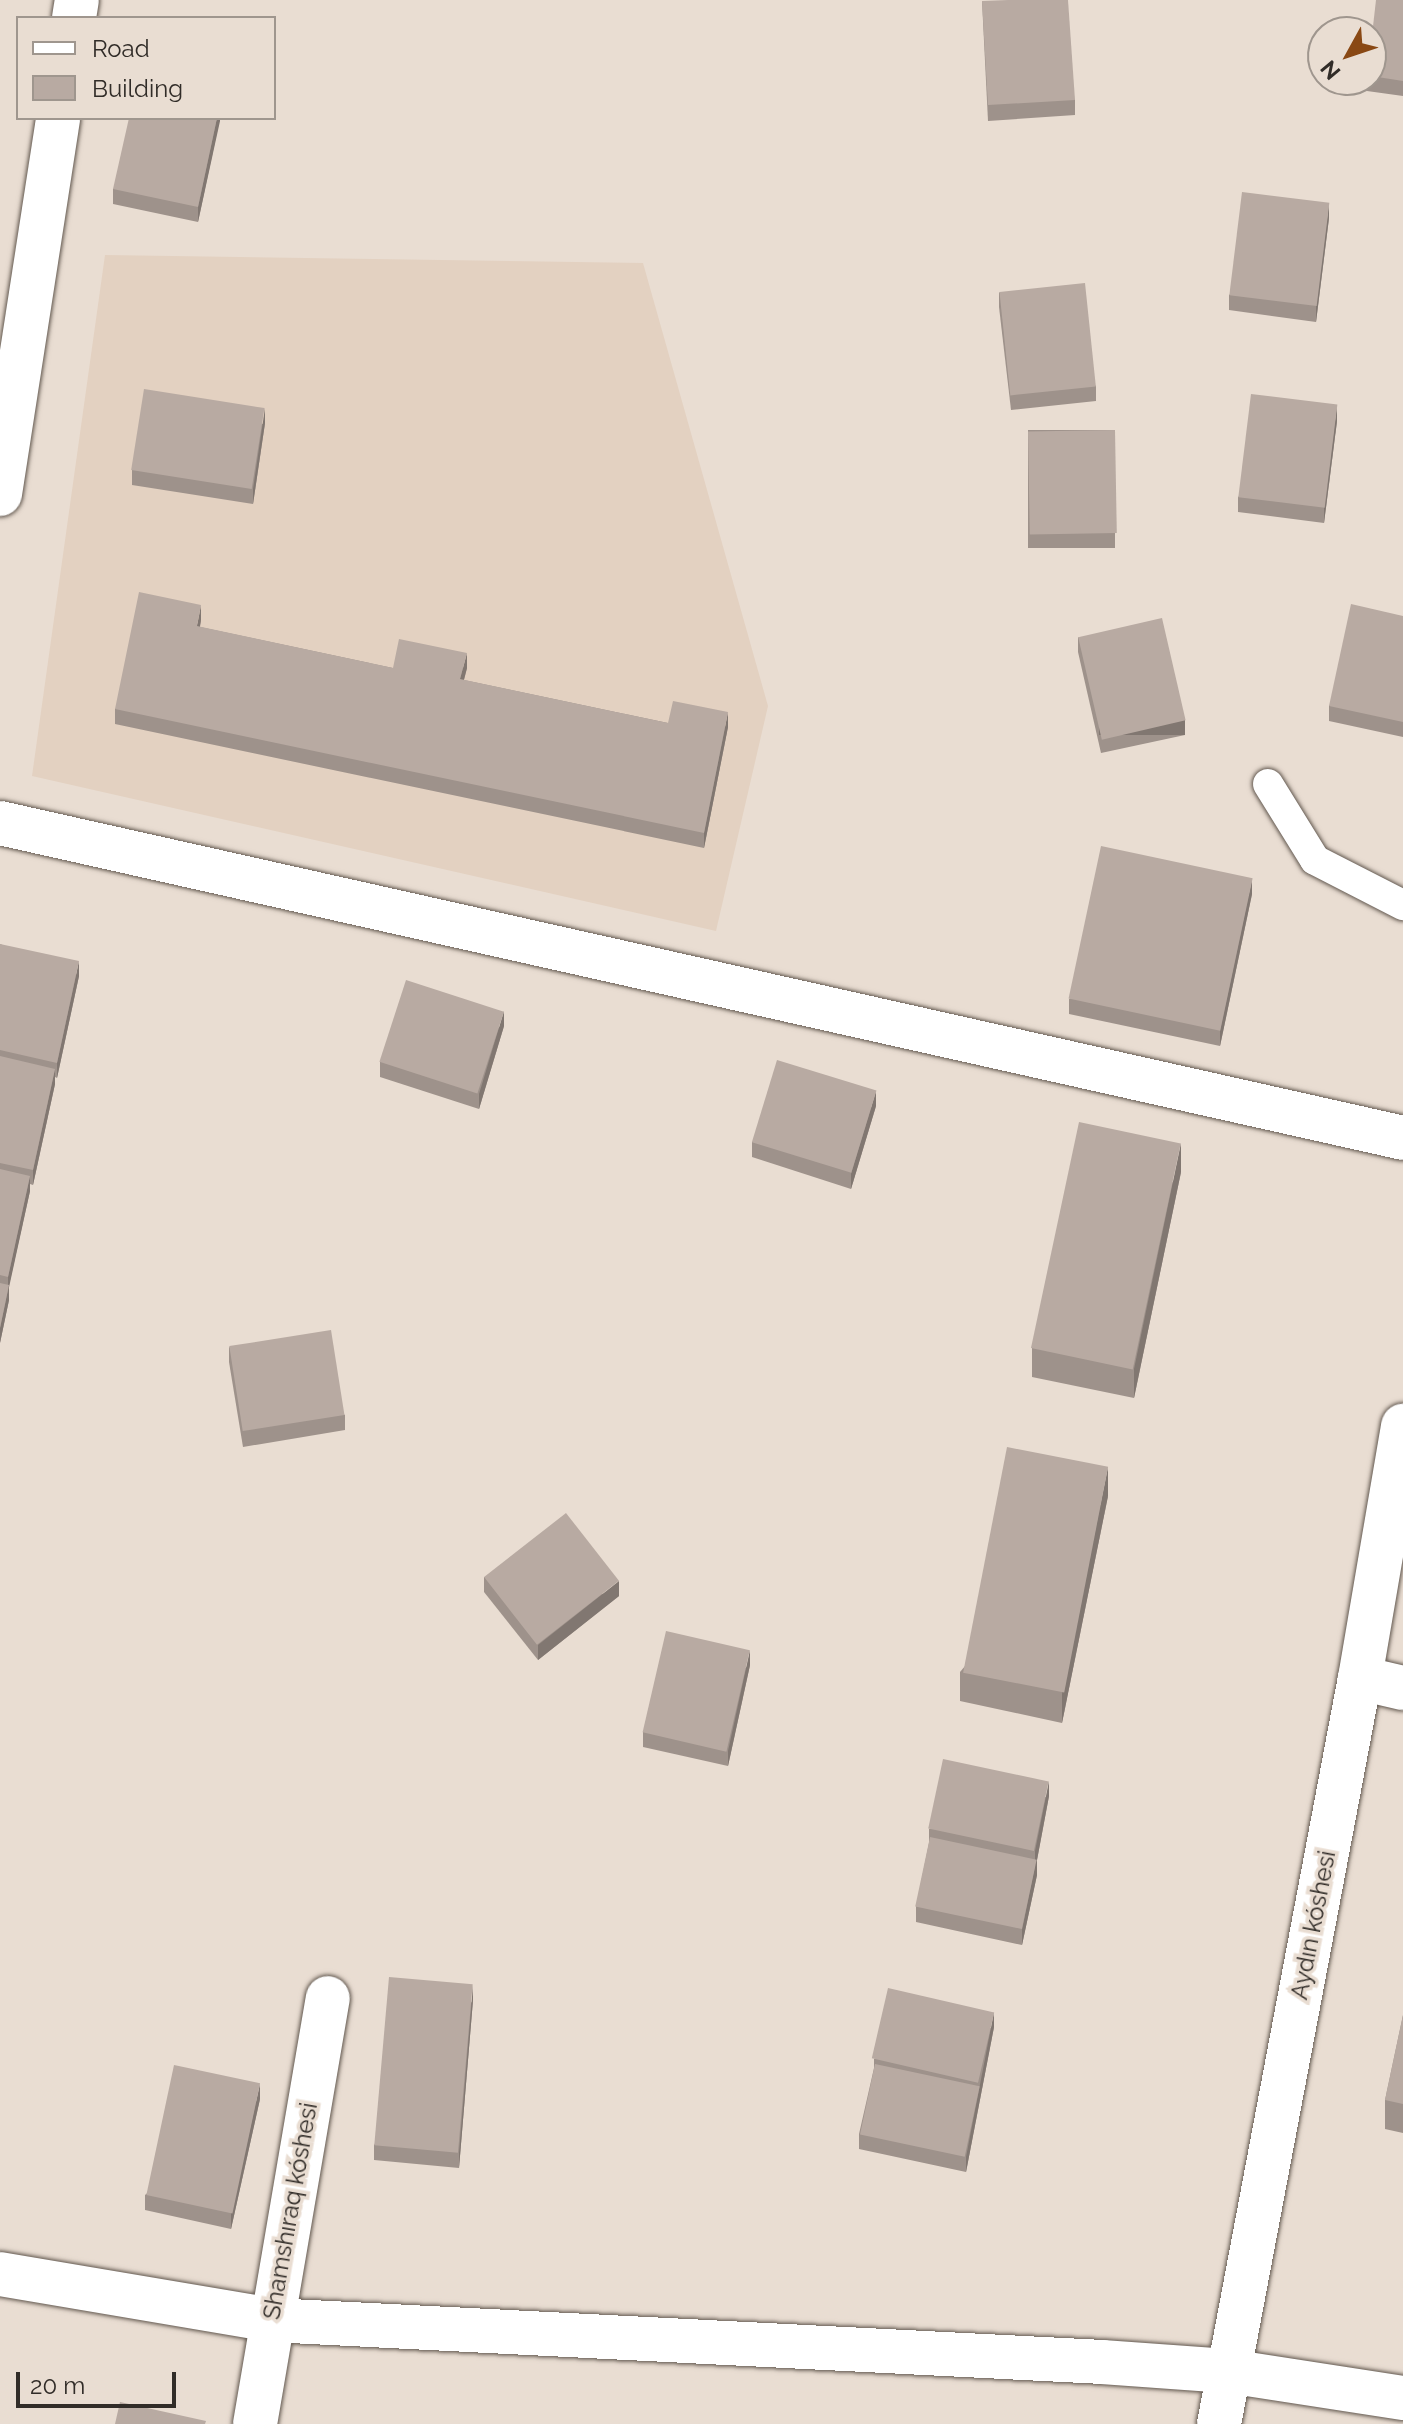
<!DOCTYPE html>
<html>
<head>
<meta charset="utf-8">
<style>
	body { margin:0 }
	#map { position:relative; width:1403px; height:2424px; overflow:hidden; background:#e9ddd2; font-family:Raleway,sans-serif }
	div>[style] { position:absolute }
	.built>* { inset:0; background:#e3d1c1 }
	.roads { filter:drop-shadow(0 0 2px #62584f) drop-shadow(0 0 2px #62584f) }
	.lane>* { height:30px; margin:-15px; padding:0 15px; transform-origin:15px; border-radius:15px; background:#fff }
	.street>* { height:44px; margin:-22px; padding:0 22px; transform-origin:22px; border-radius:22px; background:#fff }
	.secondary>* { height:44px; margin:-22px; padding:0 22px; transform-origin:22px; border-radius:22px; background:#fff }
	.wall>* { inset:0; background:#9e928b; transform-origin:0 0 }
	.shaded-wall>* { inset:0; background:#817771; transform-origin:0 0 }
	.building>* { inset:0; background:#b8aaa2; transform-origin:0 0 }
	span { translate:-50% -50%; white-space:nowrap; text-align:center; line-height:1.15; -webkit-text-stroke:7px #e9ddd2; paint-order:stroke }
	.street-label { font-size:24px; color:#312c28 }
	.legend { position:absolute; left:16px; top:16px; width:260px; height:104px; box-sizing:border-box; background:#e9ddd2; border:2px solid #9f968e; margin:0; padding:10px 14px; list-style:none; font-size:24px; color:#312c28 }
	.legend li { display:flex; align-items:center; gap:16px; height:40px }
	.legend b { width:40px; border:2px solid #9f968e }
	.north { position:absolute; left:1307px; top:16px; width:80px; height:80px; box-sizing:border-box; background:#e9ddd2; border:2px solid #9f968e; border-radius:50%; rotate:230deg; font-size:22px; font-weight:700; line-height:32px; text-align:center; color:#312c28 }
	.north::after { content:''; display:block; margin:auto; width:28px; height:36px; background:#894814; clip-path:polygon(50% 0,100% 100%,50% 72%,0 100%) }
	.scale { position:absolute; left:16px; top:2372px; width:160px; height:36px; box-sizing:border-box; border:4px solid #312c28; border-top:0; padding-left:10px; font-size:24px; line-height:28px; white-space:nowrap; color:#312c28; -webkit-text-stroke:6px #e9ddd2; paint-order:stroke }
</style>
</head>
<body>
<div id="map">
	<div class="built">
		<div style="clip-path:polygon(105px 255px,643px 263px,768px 706px,716px 931px,32px 776px)"></div>
	</div>
	<div class="roads">
		<div class="lane">
			<div style="left:1268px;top:784px;width:89px;rotate:58.3deg"></div>
			<div style="left:1315px;top:860px;width:99px;rotate:27.1deg"></div>
		</div>
		<div class="street">
			<div style="left:74px;top:18px;width:18px;rotate:-81deg"></div>
			<div style="left:0;top:494px;width:380px;rotate:-81.2deg"></div>
			<div style="left:0;top:823px;width:1438px;rotate:12.65deg"></div>
			<div style="left:1360px;top:1678px;width:44px;rotate:13.1deg"></div>
			<div style="left:0;top:2274px;width:275px;rotate:9.6deg"></div>
			<div style="left:271px;top:2320px;width:832px;rotate:2.89deg"></div>
			<div style="left:1102px;top:2362px;width:126px;rotate:4.1deg"></div>
			<div style="left:1228px;top:2371px;width:177px;rotate:8.8deg"></div>
			<div style="left:255px;top:2424px;width:432px;rotate:-80.3deg"></div>
		</div>
		<div class="secondary">
			<div style="left:1219px;top:2424px;width:759px;rotate:-79.3deg"></div>
			<div style="left:1360px;top:1678px;width:256px;rotate:-80.3deg"></div>
		</div>
	</div>
	<div class="wall">
		<div style="clip-path:polygon(1403px 0,1403px 96px,1367px 91px,1367px 80px,1371px 80px,1371px 44px)"></div>
		<div style="clip-path:polygon(982px 1px,1075px 100px,1075px 115px,988px 121px)"></div>
		<div style="clip-path:polygon(220px 118px,198px 222px,113px 204px,113px 189px)"></div>
		<div style="clip-path:polygon(1329px 218px,1316px 322px,1229px 310px,1229px 295px)"></div>
		<div style="clip-path:polygon(999px 292px,1096px 386px,1096px 401px,1011px 410px,999px 307px)"></div>
		<div style="clip-path:polygon(1337px 421px,1324px 523px,1238px 512px,1238px 497px)"></div>
		<div style="clip-path:polygon(265px 423px,253px 504px,132px 485px,132px 470px)"></div>
		<div style="left:1115px;top:430px;width:118px;height:87px;rotate:90deg"></div>
		<div style="clip-path:polygon(1403px 616px,1403px 737px,1329px 721px,1329px 706px)"></div>
		<div style="clip-path:polygon(201px 620px,200px 627px,393px 668px,467px 668px,464px 680px,668px 723px,728px 727px,704px 848px,115px 724px,115px 709px)"></div>
		<div style="clip-path:polygon(1078px 637px,1185px 735px,1101px 753px,1078px 652px)"></div>
		<div style="clip-path:polygon(1252px 894px,1220px 1046px,1069px 1014px,1069px 999px)"></div>
		<div style="clip-path:polygon(0 944px,79px 976px,57px 1078px,55px 1077px,55px 1084px,33px 1185px,30px 1184px,30px 1191px,9px 1285px,9px 1300px,0 1343px)"></div>
		<div style="clip-path:polygon(504px 1026px,479px 1109px,380px 1077px,380px 1062px)"></div>
		<div style="clip-path:polygon(876px 1106px,851px 1189px,752px 1157px,752px 1142px)"></div>
		<div style="clip-path:polygon(1181px 1172px,1134px 1398px,1032px 1377px,1032px 1348px)"></div>
		<div style="clip-path:polygon(229px 1347px,345px 1415px,345px 1430px,243px 1447px,229px 1362px)"></div>
		<div style="clip-path:polygon(1108px 1496px,1062px 1723px,960px 1701px,960px 1672px)"></div>
		<div style="clip-path:polygon(484px 1577px,619px 1596px,538px 1660px,484px 1592px)"></div>
		<div style="clip-path:polygon(750px 1665px,728px 1766px,643px 1747px,643px 1732px)"></div>
		<div style="clip-path:polygon(1049px 1796px,1037px 1860px,1037px 1875px,1022px 1945px,916px 1922px,916px 1907px,929px 1843px,929px 1829px)"></div>
		<div style="clip-path:polygon(473px 2000px,459px 2168px,374px 2160px,374px 2145px)"></div>
		<div style="clip-path:polygon(1403px 2015px,1403px 2133px,1385px 2129px,1385px 2100px)"></div>
		<div style="clip-path:polygon(994px 2027px,966px 2172px,859px 2149px,859px 2134px,874px 2068px,874px 2059px)"></div>
		<div style="clip-path:polygon(260px 2099px,231px 2229px,145px 2210px,145px 2195px)"></div>
	</div>
	<div class="shaded-wall">
		<div style="clip-path:polygon(217px 118px,220px 118px,220px 121px,198px 222px,198px 207px)"></div>
		<div style="clip-path:polygon(1329px 203px,1329px 218px,1316px 322px,1316px 307px)"></div>
		<div style="clip-path:polygon(1337px 405px,1337px 421px,1324px 523px,1324px 508px)"></div>
		<div style="clip-path:polygon(265px 408px,265px 423px,253px 504px,253px 489px)"></div>
		<div style="clip-path:polygon(201px 605px,201px 620px,197px 642px,197px 626px)"></div>
		<div style="clip-path:polygon(467px 653px,467px 668px,460px 694px,460px 679px)"></div>
		<div style="clip-path:polygon(728px 712px,728px 727px,704px 848px,704px 833px)"></div>
		<div style="left:1185px;top:720px;width:15px;height:86px;rotate:90deg"></div>
		<div style="clip-path:polygon(1252px 879px,1252px 894px,1220px 1046px,1220px 1031px)"></div>
		<div style="clip-path:polygon(79px 961px,79px 976px,57px 1078px,57px 1063px)"></div>
		<div style="clip-path:polygon(504px 1011px,504px 1026px,479px 1109px,479px 1094px)"></div>
		<div style="clip-path:polygon(55px 1069px,55px 1084px,33px 1185px,33px 1170px)"></div>
		<div style="clip-path:polygon(876px 1091px,876px 1106px,851px 1189px,851px 1174px)"></div>
		<div style="clip-path:polygon(1181px 1143px,1181px 1172px,1134px 1398px,1134px 1369px)"></div>
		<div style="clip-path:polygon(30px 1176px,30px 1191px,8px 1292px,8px 1277px)"></div>
		<div style="clip-path:polygon(9px 1285px,9px 1300px,0 1343px,0 1328px)"></div>
		<div style="clip-path:polygon(1108px 1467px,1108px 1496px,1062px 1723px,1062px 1694px)"></div>
		<div style="clip-path:polygon(619px 1581px,619px 1596px,538px 1660px,538px 1645px)"></div>
		<div style="clip-path:polygon(750px 1650px,750px 1665px,728px 1766px,728px 1751px)"></div>
		<div style="clip-path:polygon(1049px 1781px,1049px 1796px,1037px 1860px,1037px 1875px,1022px 1945px,1022px 1930px,1035px 1866px,1035px 1851px)"></div>
		<div style="clip-path:polygon(473px 1985px,473px 2000px,459px 2168px,459px 2153px)"></div>
		<div style="clip-path:polygon(994px 2012px,994px 2027px,966px 2172px,966px 2157px)"></div>
		<div style="clip-path:polygon(260px 2084px,260px 2099px,231px 2229px,231px 2214px)"></div>
	</div>
	<div class="building">
		<div style="clip-path:polygon(1008px 0,1068px 0,1075px 100px,988px 105px,982px 1px)"></div>
		<div style="clip-path:polygon(1376px 0,1403px 0,1403px 81px,1371px 76px,1371px 44px)"></div>
		<div style="clip-path:polygon(129px 118px,217px 118px,198px 207px,113px 189px)"></div>
		<div style="left:1242px;top:192px;width:88px;height:104px;rotate:7deg"></div>
		<div style="left:1085px;top:283px;width:104px;height:86px;rotate:84deg"></div>
		<div style="left:144px;top:389px;width:122px;height:82px;rotate:9deg"></div>
		<div style="left:1251px;top:394px;width:87px;height:104px;rotate:7deg"></div>
		<div style="left:1115px;top:430px;width:103px;height:87px;rotate:89deg"></div>
		<div style="clip-path:polygon(139px 592px,201px 605px,197px 626px,393px 668px,399px 639px,467px 653px,460px 679px,668px 723px,673px 701px,728px 712px,704px 833px,115px 709px)"></div>
		<div style="clip-path:polygon(1351px 604px,1403px 616px,1403px 722px,1329px 706px)"></div>
		<div style="left:1162px;top:618px;width:105px;height:86px;rotate:77deg"></div>
		<div style="left:1101px;top:846px;width:155px;height:156px;rotate:12deg"></div>
		<div style="clip-path:polygon(0 944px,79px 961px,57px 1063px,0 1050px)"></div>
		<div style="left:406px;top:980px;width:103px;height:86px;rotate:18deg"></div>
		<div style="clip-path:polygon(0 1056px,55px 1069px,33px 1170px,0 1163px)"></div>
		<div style="left:777px;top:1060px;width:104px;height:86px;rotate:17deg"></div>
		<div style="left:1079px;top:1122px;width:104px;height:231px;rotate:12deg"></div>
		<div style="clip-path:polygon(0 1169px,30px 1176px,8px 1277px,0 1275px)"></div>
		<div style="clip-path:polygon(0 1283px,9px 1285px,0 1328px)"></div>
		<div style="left:331px;top:1330px;width:86px;height:103px;rotate:81deg"></div>
		<div style="left:1007px;top:1447px;width:103px;height:230px;rotate:11deg"></div>
		<div style="left:566px;top:1513px;width:86px;height:104px;rotate:52deg"></div>
		<div style="left:666px;top:1631px;width:86px;height:104px;rotate:13deg"></div>
		<div style="left:943px;top:1759px;width:108px;height:71px;rotate:12deg"></div>
		<div style="left:930px;top:1837px;width:109px;height:71px;rotate:12deg"></div>
		<div style="left:389px;top:1977px;width:84px;height:169px;rotate:5deg"></div>
		<div style="left:888px;top:1988px;width:109px;height:72px;rotate:13deg"></div>
		<div style="clip-path:polygon(1403px 2015px,1403px 2104px,1385px 2100px)"></div>
		<div style="left:875px;top:2064px;width:107px;height:72px;rotate:12deg"></div>
		<div style="left:174px;top:2065px;width:88px;height:133px;rotate:12deg"></div>
		<div style="clip-path:polygon(120px 2402px,206px 2421px,205px 2424px,115px 2424px)"></div>
	</div>
	<div class="street-label">
		<span style="left:1313px;top:1925px;rotate:-79deg">Aydın kóshesi</span>
		<span style="left:290px;top:2211px;rotate:-80deg">Shamshıraq kóshesi</span>
	</div>
	<ul class="legend">
	<li><b style="height:10px;background:#fff"></b>Road</li>
	<li><b style="height:22px;background:#b8aaa2"></b>Building</li>
	</ul>
	<div class="north">N</div>
	<div class="scale">20 m</div>
</div>
</body>
</html>
